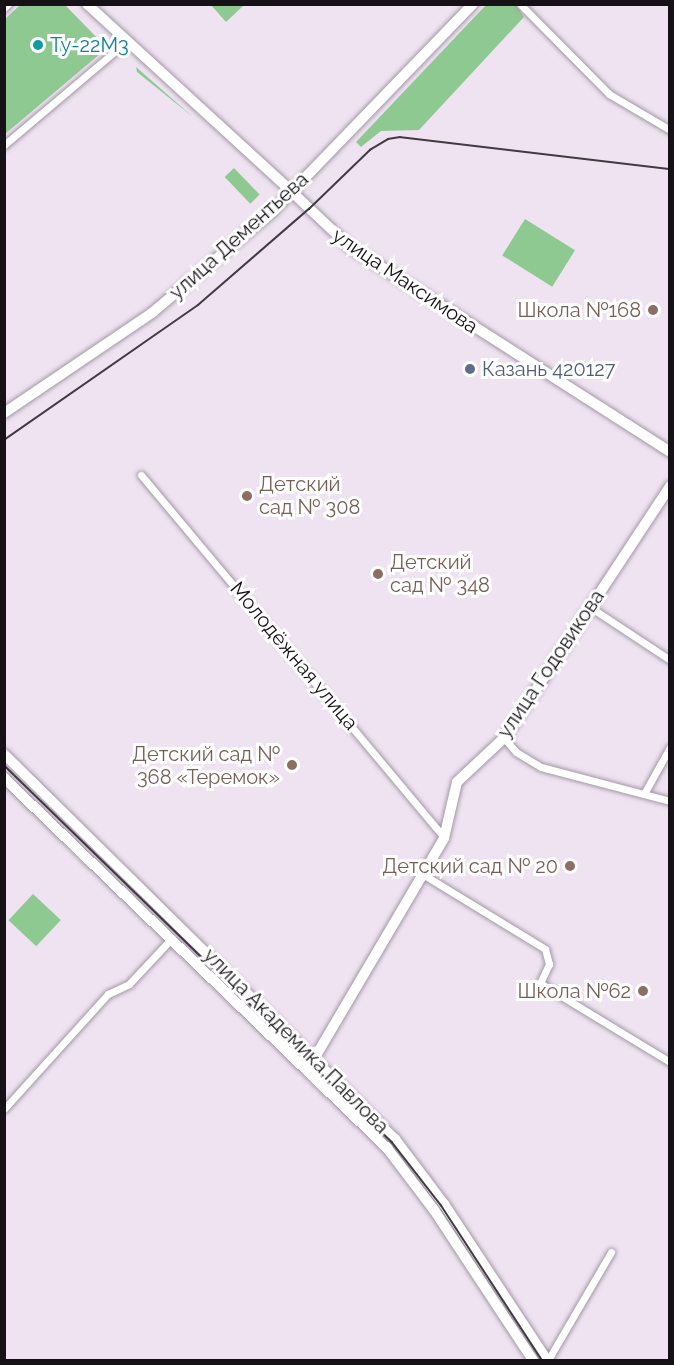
<!DOCTYPE html>
<html>
<head>
<meta charset="utf-8">
<style>
	body { margin:0 }
	#map { position:relative; width:674px; height:1365px; overflow:hidden; background:#efe3f2; font-family:Raleway,sans-serif }
	div>[style] { position:absolute }
	.green>* { inset:0; background:#8ec992; transform-origin:0 0 }
	.roads { filter:drop-shadow(0 0 2px #a398a5) drop-shadow(0 0 2px #a398a5) }
	.street>* { height:7px; margin:-3.5px; padding:0 3.5px; transform-origin:3.5px; border-radius:3.5px; background:#fff }
	.secondary>* { height:10px; margin:-5px; padding:0 5px; transform-origin:5px; border-radius:5px; background:#fff }
	.primary>* { height:10px; margin:-5px; padding:0 5px; transform-origin:5px; border-radius:5px; background:#fff }
	.tram>* { height:1.5px; margin:-0.75px; padding:0 0.75px; transform-origin:0.75px; border-radius:0.75px; background:#403a41 }
	.dots>* { width:16px; height:16px; translate:-50% -50%; box-sizing:border-box; border:3px solid #fff; border-radius:50% }
	span { translate:-50% -50%; white-space:nowrap; text-align:center; line-height:1.15; -webkit-text-stroke:6px #fff; paint-order:stroke }
	.culture-label { font-size:20px; color:#0d838f }
	.left { translate:0 -50%; text-align:left }
	.street-label { font-size:20px; color:#151116 }
	.education-label { font-size:20px; color:#785e54 }
	.right { translate:-100% -50%; text-align:right }
	.service-label { font-size:20px; color:#4e5e75 }
	.frame { position:absolute; inset:0; border:6px solid #151116; pointer-events:none }
</style>
</head>
<body>
<div id="map">
	<div class="green">
		<div style="clip-path:polygon(21px 4px,65px 5px,107px 48px,5px 134px,5px 19px)"></div>
		<div style="clip-path:polygon(244px 5px,226px 22px,211px 5px,244px 4px)"></div>
		<div style="clip-path:polygon(486px 5px,516px 5px,524px 17px,419px 130px,381px 131px,361px 147px,356px 142px)"></div>
		<div style="clip-path:polygon(136px 67px,193px 117px,137px 72px)"></div>
		<div style="left:234px;top:168px;width:37px;height:13px;rotate:46deg"></div>
		<div style="left:525px;top:219px;width:59px;height:43px;rotate:32deg"></div>
		<div style="left:33px;top:894px;width:38px;height:36px;rotate:43deg"></div>
	</div>
	<div class="roads">
		<div class="street">
			<div style="left:520px;top:4px;width:127px;rotate:45.3deg"></div>
			<div style="left:609px;top:94px;width:71px;rotate:30.5deg"></div>
			<div style="left:4px;top:8px;width:6px;rotate:-45deg"></div>
			<div style="left:4px;top:145px;width:161px;rotate:-40.2deg"></div>
			<div style="left:141px;top:475px;width:473px;rotate:50.1deg"></div>
			<div style="left:590px;top:607px;width:96px;rotate:33.5deg"></div>
			<div style="left:504px;top:738px;width:18px;rotate:49deg"></div>
			<div style="left:516px;top:752px;width:29px;rotate:31deg"></div>
			<div style="left:541px;top:767px;width:133px;rotate:14.8deg"></div>
			<div style="left:645px;top:792px;width:51px;rotate:-60.9deg"></div>
			<div style="left:424px;top:875px;width:142px;rotate:31.4deg"></div>
			<div style="left:545px;top:949px;width:16px;rotate:75deg"></div>
			<div style="left:549px;top:964px;width:21px;rotate:115deg"></div>
			<div style="left:540px;top:983px;width:152px;rotate:31.3deg"></div>
			<div style="left:4px;top:1109px;width:155px;rotate:-47.9deg"></div>
			<div style="left:108px;top:994px;width:23px;rotate:-25deg"></div>
			<div style="left:129px;top:984px;width:63px;rotate:-46.9deg"></div>
			<div style="left:548px;top:1360px;width:125px;rotate:-59.7deg"></div>
		</div>
		<div class="secondary">
			<div style="left:291px;top:191px;width:81px;rotate:43.5deg"></div>
			<div style="left:350px;top:247px;width:380px;rotate:32.6deg"></div>
			<div style="left:314px;top:1059px;width:256px;rotate:-59.5deg"></div>
			<div style="left:444px;top:838px;width:57px;rotate:-76.9deg"></div>
			<div style="left:457px;top:782px;width:64px;rotate:-43.1deg"></div>
			<div style="left:504px;top:738px;width:302px;rotate:-56.6deg"></div>
		</div>
		<div class="primary">
			<div style="left:87px;top:4px;width:277px;rotate:42.5deg"></div>
			<div style="left:4px;top:413px;width:180px;rotate:-34.1deg"></div>
			<div style="left:153px;top:312px;width:157px;rotate:-40.1deg"></div>
			<div style="left:273px;top:211px;width:288px;rotate:-46deg"></div>
			<div style="left:4px;top:754px;width:549px;rotate:44.56deg"></div>
			<div style="left:395px;top:1139px;width:81px;rotate:53deg"></div>
			<div style="left:444px;top:1204px;width:187px;rotate:56.6deg"></div>
			<div style="left:4px;top:778px;width:533px;rotate:44.01deg"></div>
			<div style="left:387px;top:1148px;width:78px;rotate:52.8deg"></div>
			<div style="left:434px;top:1210px;width:180px;rotate:56.6deg"></div>
		</div>
	</div>
	<div class="tram">
		<div style="left:4px;top:440px;width:236px;rotate:-34.8deg"></div>
		<div style="left:198px;top:305px;width:147px;rotate:-40.9deg"></div>
		<div style="left:309px;top:209px;width:85px;rotate:-44deg"></div>
		<div style="left:370px;top:150px;width:21px;rotate:-31deg"></div>
		<div style="left:388px;top:139px;width:12px;rotate:-9deg"></div>
		<div style="left:400px;top:137px;width:272px;rotate:6.8deg"></div>
		<div style="left:4px;top:765px;width:541px;rotate:44.18deg"></div>
		<div style="left:392px;top:1142px;width:80px;rotate:52.1deg"></div>
		<div style="left:441px;top:1205px;width:185px;rotate:56.9deg"></div>
	</div>
	<div class="dots">
		<div style="left:38px;top:45px;background:#0f9aa8"></div>
		<div style="left:653px;top:310px;background:#8d6e63"></div>
		<div style="left:470px;top:369px;background:#5c6f8a"></div>
		<div style="left:247px;top:496px;background:#8d6e63"></div>
		<div style="left:378px;top:574px;background:#8d6e63"></div>
		<div style="left:292px;top:765px;background:#8d6e63"></div>
		<div style="left:570px;top:866px;background:#8d6e63"></div>
		<div style="left:643px;top:991px;background:#8d6e63"></div>
	</div>
	<div class="culture-label">
		<span class="left" style="left:50px;top:45px">Ту-22М3</span>
	</div>
	<div class="street-label">
		<span style="left:239px;top:236px;rotate:-42deg">улица Дементьева</span>
		<span style="left:405px;top:281px;rotate:34deg">улица Максимова</span>
		<span style="left:294px;top:656px;rotate:50deg">Молодёжная улица</span>
		<span style="left:551px;top:664px;rotate:-56deg">улица Годовикова</span>
		<span style="left:296px;top:1041px;rotate:45deg">улица Академика Павлова</span>
	</div>
	<div class="education-label">
		<span class="right" style="left:641px;top:310px">Школа №168</span>
		<span class="left" style="left:259px;top:496px">Детский<br>сад № 308</span>
		<span class="left" style="left:390px;top:574px">Детский<br>сад № 348</span>
		<span class="right" style="left:280px;top:766px">Детский сад №<br>368 «Теремок»</span>
		<span class="right" style="left:558px;top:866px">Детский сад № 20</span>
		<span class="right" style="left:631px;top:991px">Школа №62</span>
	</div>
	<div class="service-label">
		<span class="left" style="left:482px;top:369px">Казань 420127</span>
	</div>
	<div class="frame"></div>
</div>
</body>
</html>
